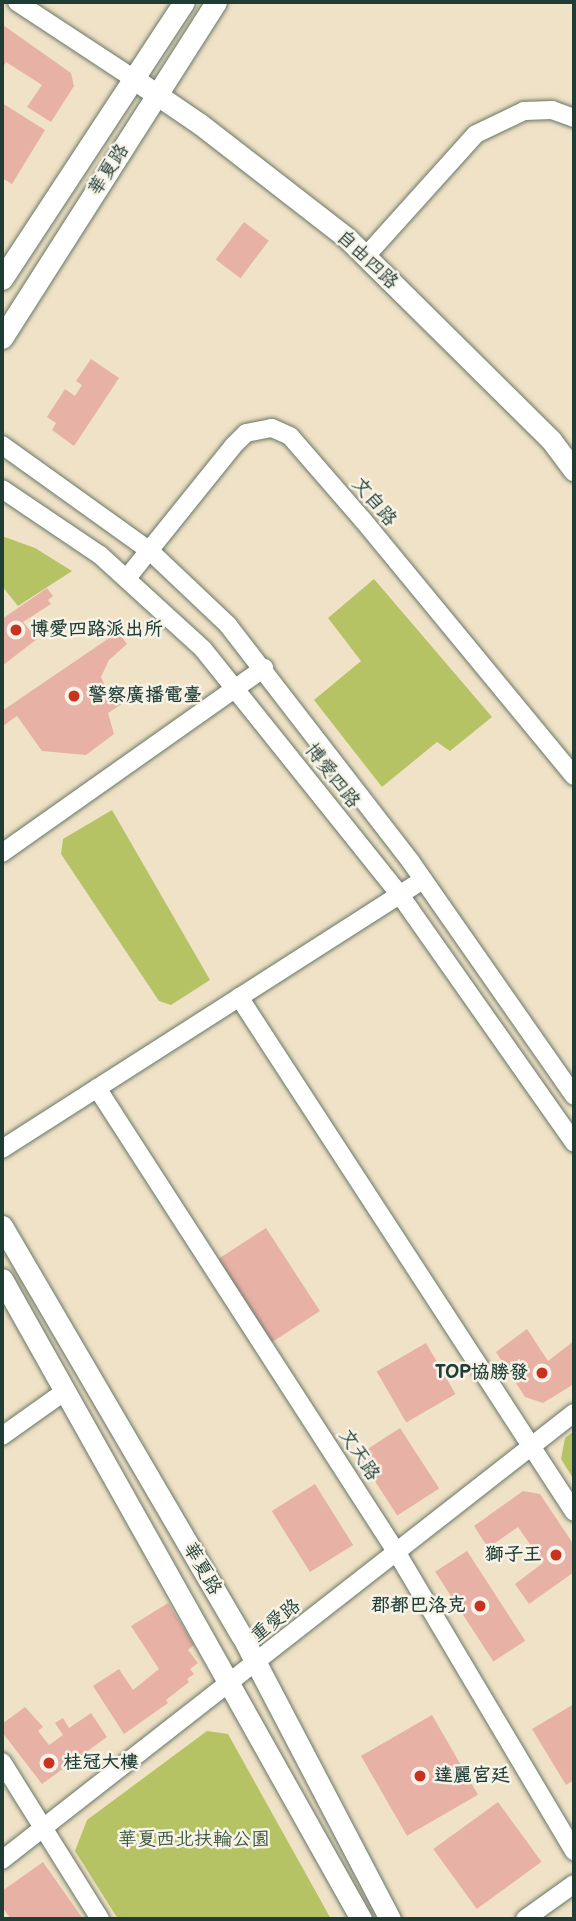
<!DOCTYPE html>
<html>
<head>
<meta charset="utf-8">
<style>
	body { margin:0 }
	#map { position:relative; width:576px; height:1921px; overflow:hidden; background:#f0e2c6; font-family:"Balsamiq Sans","LXGW WenKai TC",sans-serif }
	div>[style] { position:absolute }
	.green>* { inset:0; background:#b5c365 }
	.building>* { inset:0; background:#e8b1a5; transform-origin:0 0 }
	.roads { filter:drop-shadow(0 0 2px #687767) drop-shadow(0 0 2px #687767) }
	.minor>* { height:18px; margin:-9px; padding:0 9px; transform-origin:9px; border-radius:9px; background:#fff }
	.tertiary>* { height:21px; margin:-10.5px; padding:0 10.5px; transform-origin:10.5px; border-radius:10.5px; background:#fff }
	.dots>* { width:19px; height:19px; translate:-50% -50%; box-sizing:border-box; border:4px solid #f7f3e8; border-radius:50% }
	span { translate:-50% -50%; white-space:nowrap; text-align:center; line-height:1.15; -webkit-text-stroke:5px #f7f3e8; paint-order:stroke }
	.street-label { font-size:19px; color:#1f3d34 }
	.poi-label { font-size:19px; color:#1f3d34; font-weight:700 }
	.left { translate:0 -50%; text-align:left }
	.right { translate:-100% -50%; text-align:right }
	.park-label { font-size:19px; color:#3d583e }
	.frame { position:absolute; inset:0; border:4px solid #1f3d34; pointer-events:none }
</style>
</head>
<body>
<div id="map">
	<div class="green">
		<div style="clip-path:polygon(2px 536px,35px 548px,72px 571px,18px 606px,2px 586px)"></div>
		<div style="clip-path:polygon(374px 579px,492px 717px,450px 751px,437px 742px,382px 787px,314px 700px,361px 661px,328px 618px)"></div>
		<div style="clip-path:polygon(112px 810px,210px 980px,171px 1005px,159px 1001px,61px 854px,63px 839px)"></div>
		<div style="clip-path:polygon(574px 1431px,574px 1480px,561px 1459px,565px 1438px)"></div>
		<div style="clip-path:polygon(207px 1731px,228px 1734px,331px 1919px,118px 1919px,75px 1851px,87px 1820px)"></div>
	</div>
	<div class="building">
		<div style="clip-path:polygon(3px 25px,71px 73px,74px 86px,51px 122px,27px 107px,42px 85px,6px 62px,2px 69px)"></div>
		<div style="clip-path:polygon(2px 103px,45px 130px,12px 184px,2px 178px)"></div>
		<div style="left:244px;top:222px;width:31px;height:47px;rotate:37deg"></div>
		<div style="clip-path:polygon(91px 359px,119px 378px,74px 446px,52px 430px,56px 423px,47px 417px,65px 389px,75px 396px,82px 385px,76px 381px)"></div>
		<div style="clip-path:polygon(47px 588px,53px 596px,48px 600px,51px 604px,23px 622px,37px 639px,2px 666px,2px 619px)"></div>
		<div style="clip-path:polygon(118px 632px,127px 644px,109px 660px,101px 677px,108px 693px,117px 687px,128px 700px,108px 713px,114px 734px,86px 755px,42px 751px,17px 716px,3px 726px,2px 711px)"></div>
		<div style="left:266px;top:1228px;width:99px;height:64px;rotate:57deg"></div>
		<div style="clip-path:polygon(527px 1329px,548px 1361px,574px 1341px,574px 1384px,543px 1403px,525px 1397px,496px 1352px)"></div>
		<div style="left:426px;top:1343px;width:59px;height:57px;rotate:60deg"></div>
		<div style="left:400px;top:1428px;width:72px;height:50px;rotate:57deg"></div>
		<div style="left:315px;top:1484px;width:72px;height:51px;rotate:58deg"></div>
		<div style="clip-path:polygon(523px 1491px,540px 1494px,574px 1545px,574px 1572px,529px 1604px,515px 1584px,543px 1563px,518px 1527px,488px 1548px,474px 1526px)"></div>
		<div style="left:467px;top:1551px;width:107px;height:38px;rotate:57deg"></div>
		<div style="clip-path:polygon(168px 1603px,194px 1645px,188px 1650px,198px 1663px,190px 1669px,194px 1674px,187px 1679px,189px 1682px,166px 1700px,168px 1703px,124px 1734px,93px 1686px,119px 1669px,133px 1690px,159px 1669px,131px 1626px)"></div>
		<div style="clip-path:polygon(574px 1704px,574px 1780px,566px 1785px,532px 1729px)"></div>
		<div style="clip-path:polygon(25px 1707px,43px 1727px,38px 1731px,49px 1745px,63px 1735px,55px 1723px,63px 1718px,69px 1728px,91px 1713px,107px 1737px,42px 1784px,2px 1732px,2px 1724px)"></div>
		<div style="left:432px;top:1715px;width:92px;height:82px;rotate:60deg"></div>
		<div style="left:498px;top:1802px;width:74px;height:80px;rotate:54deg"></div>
		<div style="clip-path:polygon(43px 1862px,83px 1919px,11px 1919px,2px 1907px,2px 1891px)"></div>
	</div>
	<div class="roads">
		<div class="minor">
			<div style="left:17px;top:2px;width:140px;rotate:33.3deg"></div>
			<div style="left:366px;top:256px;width:164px;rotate:-48deg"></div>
			<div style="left:476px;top:134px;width:53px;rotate:-25.6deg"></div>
			<div style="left:524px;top:111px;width:28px;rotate:-2deg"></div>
			<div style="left:552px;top:110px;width:23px;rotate:20deg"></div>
			<div style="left:2px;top:445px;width:182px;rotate:35.6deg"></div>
			<div style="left:150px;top:551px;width:108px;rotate:43.5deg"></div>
			<div style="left:228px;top:625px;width:299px;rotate:52.3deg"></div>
			<div style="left:411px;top:862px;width:285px;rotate:55.1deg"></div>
			<div style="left:2px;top:489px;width:118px;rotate:34deg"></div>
			<div style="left:100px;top:555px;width:139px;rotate:42.4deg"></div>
			<div style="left:203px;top:649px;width:315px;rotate:51.3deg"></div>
			<div style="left:400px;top:895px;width:303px;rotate:54.9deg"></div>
			<div style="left:127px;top:578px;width:169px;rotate:-51.2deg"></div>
			<div style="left:233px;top:446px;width:18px;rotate:-45deg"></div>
			<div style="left:246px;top:433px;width:26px;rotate:-11deg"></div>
			<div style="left:272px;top:428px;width:20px;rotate:24deg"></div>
			<div style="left:290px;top:436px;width:110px;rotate:49.1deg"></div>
			<div style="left:362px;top:519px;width:333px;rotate:50.5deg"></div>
			<div style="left:2px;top:853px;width:321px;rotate:-35.2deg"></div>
			<div style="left:239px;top:997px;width:614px;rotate:56.96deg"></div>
			<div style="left:97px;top:1088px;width:553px;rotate:57.17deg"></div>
			<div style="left:397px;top:1553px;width:347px;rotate:59.3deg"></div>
			<div style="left:2px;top:1149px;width:500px;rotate:-32.6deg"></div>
			<div style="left:2px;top:1436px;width:76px;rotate:-35.4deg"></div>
			<div style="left:2px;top:1762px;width:185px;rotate:58deg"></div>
			<div style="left:2px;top:1860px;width:726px;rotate:-38.01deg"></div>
			<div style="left:525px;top:1919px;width:60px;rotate:-35.5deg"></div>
		</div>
		<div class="tertiary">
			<div style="left:134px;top:79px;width:80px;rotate:34.3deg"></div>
			<div style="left:200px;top:124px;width:187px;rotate:37.8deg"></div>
			<div style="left:348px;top:239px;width:286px;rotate:44.7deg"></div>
			<div style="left:551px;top:440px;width:38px;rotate:53deg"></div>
			<div style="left:2px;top:279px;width:331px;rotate:-56.7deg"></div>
			<div style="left:2px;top:338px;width:398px;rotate:-57.5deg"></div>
			<div style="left:2px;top:1226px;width:475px;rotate:59.7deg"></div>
			<div style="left:242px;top:1636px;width:319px;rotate:62.4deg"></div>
			<div style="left:2px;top:1279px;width:734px;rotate:60.71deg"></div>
		</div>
	</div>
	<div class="dots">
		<div style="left:16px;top:630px;background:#c8321e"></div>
		<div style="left:74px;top:696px;background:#c8321e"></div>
		<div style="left:542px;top:1373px;background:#c8321e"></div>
		<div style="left:556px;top:1555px;background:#c8321e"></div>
		<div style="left:480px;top:1606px;background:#c8321e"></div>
		<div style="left:49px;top:1763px;background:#c8321e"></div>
		<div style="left:420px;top:1776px;background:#c8321e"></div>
	</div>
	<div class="street-label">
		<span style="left:109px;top:170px;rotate:-57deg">華夏路</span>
		<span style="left:367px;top:260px;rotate:43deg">自由四路</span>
		<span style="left:374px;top:502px;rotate:50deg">文自路</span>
		<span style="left:332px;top:776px;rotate:52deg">博愛四路</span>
		<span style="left:359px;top:1455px;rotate:57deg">文天路</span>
		<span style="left:202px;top:1569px;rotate:60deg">華夏路</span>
		<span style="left:276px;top:1621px;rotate:-38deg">重愛路</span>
	</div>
	<div class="poi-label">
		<span class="left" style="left:30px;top:630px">博愛四路派出所</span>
		<span class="left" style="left:88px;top:696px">警察廣播電臺</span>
		<span class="right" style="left:528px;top:1373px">TOP協勝發</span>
		<span class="right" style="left:542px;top:1555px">獅子王</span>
		<span class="right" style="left:466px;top:1606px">郡都巴洛克</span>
		<span class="left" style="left:63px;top:1763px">桂冠大樓</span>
		<span class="left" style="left:434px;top:1776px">達麗宮廷</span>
	</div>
	<div class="park-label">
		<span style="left:194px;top:1840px">華夏西北扶輪公園</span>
	</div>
	<div class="frame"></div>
</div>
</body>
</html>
